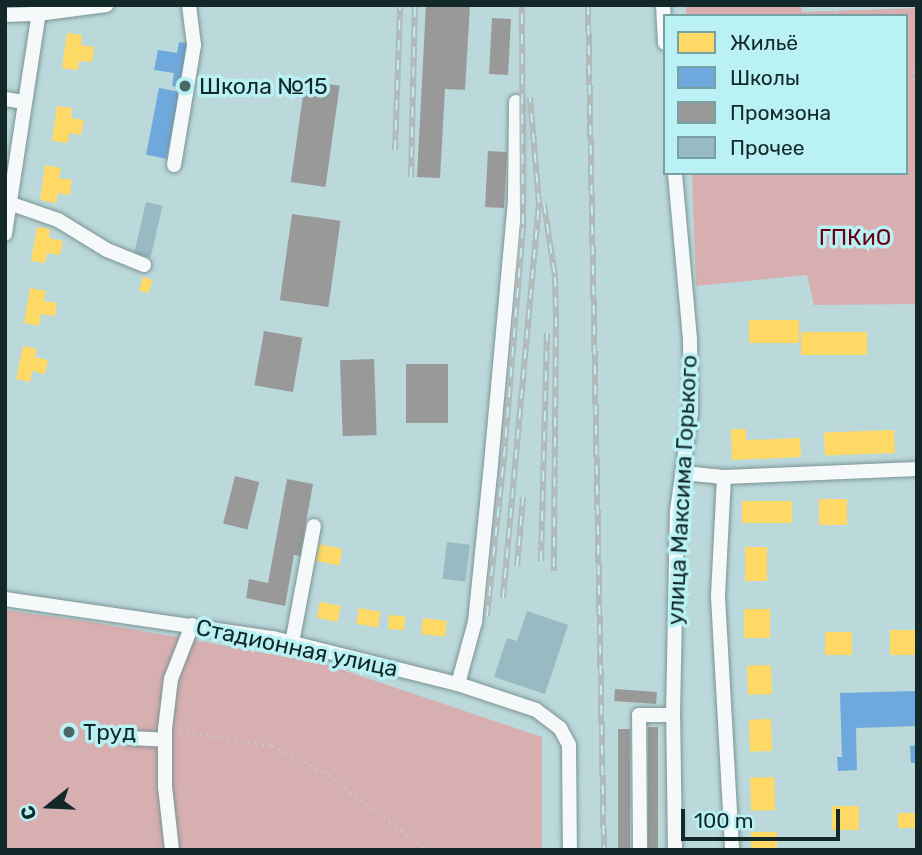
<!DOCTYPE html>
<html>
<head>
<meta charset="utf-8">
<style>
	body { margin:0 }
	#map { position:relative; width:922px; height:855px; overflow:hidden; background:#bbd8da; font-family:Rubik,sans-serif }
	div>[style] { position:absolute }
	.green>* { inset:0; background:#d8afb0 }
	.homes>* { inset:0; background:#ffd966; transform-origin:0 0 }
	.schools>* { inset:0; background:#6fa8dc; transform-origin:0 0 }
	.industry>* { inset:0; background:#999; transform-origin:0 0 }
	.building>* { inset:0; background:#98bac2; transform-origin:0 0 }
	.path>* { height:2px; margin-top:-1px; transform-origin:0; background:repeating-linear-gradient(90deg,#c3cbcc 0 2px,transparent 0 7px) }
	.roads { filter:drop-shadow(0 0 2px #7c9394) drop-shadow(0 0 2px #7c9394) }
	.minor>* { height:14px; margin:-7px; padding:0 7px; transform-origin:7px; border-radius:7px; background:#f5f9f9 }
	.rail>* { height:6px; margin-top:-3px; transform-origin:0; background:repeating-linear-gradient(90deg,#baf1f4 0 10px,#b2b9ba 0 20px); box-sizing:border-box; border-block:2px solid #b2b9ba }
	.dots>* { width:19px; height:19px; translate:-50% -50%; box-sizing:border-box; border:4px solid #baf1f4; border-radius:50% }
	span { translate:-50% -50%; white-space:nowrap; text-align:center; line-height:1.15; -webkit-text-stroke:7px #baf1f4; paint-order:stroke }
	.poi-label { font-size:23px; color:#122829 }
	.left { translate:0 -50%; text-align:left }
	.park-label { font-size:23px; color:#690014 }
	.street-label { font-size:23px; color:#122829 }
	.frame { position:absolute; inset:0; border:7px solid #122829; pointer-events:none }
	.legend { position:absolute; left:663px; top:14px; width:245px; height:161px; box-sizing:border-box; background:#baf1f4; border:2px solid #77a1a3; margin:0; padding:9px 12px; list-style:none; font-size:21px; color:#122829 }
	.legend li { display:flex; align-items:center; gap:14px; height:35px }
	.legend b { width:35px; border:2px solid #77a1a3 }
	.north { position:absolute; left:14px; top:771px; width:70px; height:70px; -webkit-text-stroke:5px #baf1f4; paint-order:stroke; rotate:252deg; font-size:19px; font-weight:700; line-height:28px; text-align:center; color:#122829 }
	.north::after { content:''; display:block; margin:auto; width:24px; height:32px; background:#122829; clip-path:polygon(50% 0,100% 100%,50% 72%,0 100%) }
	.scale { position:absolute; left:681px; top:809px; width:159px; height:32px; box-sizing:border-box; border:4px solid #122829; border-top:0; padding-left:9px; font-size:21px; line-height:24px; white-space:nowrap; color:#122829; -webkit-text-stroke:5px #baf1f4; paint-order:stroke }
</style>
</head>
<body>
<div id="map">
	<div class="green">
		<div style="clip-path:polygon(686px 5px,801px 5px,802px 12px,917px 8px,917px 304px,814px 305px,807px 275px,696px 286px,692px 173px,906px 173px,906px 16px,686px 16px)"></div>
		<div style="clip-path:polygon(5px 610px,92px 622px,322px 663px,542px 737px,542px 850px,5px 850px)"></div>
	</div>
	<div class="homes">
		<div style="clip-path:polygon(67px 33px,82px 35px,81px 45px,94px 47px,92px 62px,79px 61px,78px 70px,62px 68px)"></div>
		<div style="clip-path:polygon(57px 106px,72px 108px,71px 118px,84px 120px,81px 135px,69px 133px,68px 143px,52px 141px)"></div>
		<div style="clip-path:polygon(45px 165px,61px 168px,59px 178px,72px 180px,70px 195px,58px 193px,56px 203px,40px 200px)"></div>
		<div style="clip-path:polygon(37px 227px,50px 229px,49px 238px,63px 241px,60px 255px,47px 253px,45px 263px,31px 261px)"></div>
		<div style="left:143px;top:277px;width:10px;height:14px;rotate:17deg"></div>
		<div style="clip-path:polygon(30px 288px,46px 291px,44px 301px,57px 303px,55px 316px,41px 314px,39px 326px,24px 323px)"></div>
		<div style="left:799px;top:320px;width:23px;height:50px;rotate:90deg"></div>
		<div style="left:867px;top:332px;width:23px;height:66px;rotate:90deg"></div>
		<div style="clip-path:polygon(23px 346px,37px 349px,35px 357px,48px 360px,45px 374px,32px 371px,30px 382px,16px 379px)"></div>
		<div style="clip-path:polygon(731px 429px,746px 429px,746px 440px,800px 438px,801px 457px,732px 460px)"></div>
		<div style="left:894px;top:430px;width:23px;height:70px;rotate:88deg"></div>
		<div style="left:819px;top:499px;width:28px;height:26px"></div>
		<div style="left:792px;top:501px;width:22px;height:50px;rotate:90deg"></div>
		<div style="left:319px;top:544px;width:24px;height:17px;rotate:12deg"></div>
		<div style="left:767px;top:547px;width:34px;height:22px;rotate:90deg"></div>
		<div style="left:320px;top:602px;width:21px;height:16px;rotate:11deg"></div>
		<div style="left:359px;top:608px;width:22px;height:16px;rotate:10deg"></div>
		<div style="left:770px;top:609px;width:29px;height:26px;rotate:90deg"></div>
		<div style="left:389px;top:615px;width:16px;height:14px;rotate:4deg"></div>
		<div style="left:423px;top:618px;width:24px;height:16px;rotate:7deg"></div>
		<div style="left:917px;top:630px;width:25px;height:27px;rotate:90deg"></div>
		<div style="left:825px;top:632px;width:27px;height:23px"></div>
		<div style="left:771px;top:665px;width:29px;height:24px;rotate:88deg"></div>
		<div style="left:771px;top:719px;width:32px;height:22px;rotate:88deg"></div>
		<div style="left:774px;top:777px;width:33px;height:24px;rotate:88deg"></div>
		<div style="left:859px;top:806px;width:24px;height:27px;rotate:90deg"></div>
		<div style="left:898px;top:813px;width:19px;height:15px"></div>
		<div style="left:777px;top:832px;width:18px;height:26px;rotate:90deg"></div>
	</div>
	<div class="schools">
		<div style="clip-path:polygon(179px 42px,192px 44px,185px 89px,172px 86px,174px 73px,154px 70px,158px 50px,177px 53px)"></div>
		<div style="left:159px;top:88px;width:21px;height:68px;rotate:11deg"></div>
		<div style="clip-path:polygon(917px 691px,917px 726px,856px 728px,857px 770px,838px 771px,837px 757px,842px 757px,840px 693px)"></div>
		<div style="clip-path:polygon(917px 745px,917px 763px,911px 763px,910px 746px)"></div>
	</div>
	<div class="industry">
		<div style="clip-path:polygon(426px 5px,470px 5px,465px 90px,445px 89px,440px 178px,417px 177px)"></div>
		<div style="left:492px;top:18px;width:19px;height:56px;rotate:3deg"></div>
		<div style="left:305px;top:81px;width:35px;height:102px;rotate:8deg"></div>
		<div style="left:488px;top:151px;width:19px;height:56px;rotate:3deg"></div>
		<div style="left:292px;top:214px;width:49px;height:87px;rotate:8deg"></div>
		<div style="left:264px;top:331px;width:39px;height:55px;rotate:10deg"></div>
		<div style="left:374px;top:359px;width:76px;height:34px;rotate:88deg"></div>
		<div style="left:406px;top:364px;width:42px;height:59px"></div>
		<div style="left:235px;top:476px;width:25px;height:49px;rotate:14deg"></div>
		<div style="clip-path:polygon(287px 479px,313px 484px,300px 556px,294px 555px,285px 606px,246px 598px,249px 579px,268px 583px)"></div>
		<div style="left:615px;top:689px;width:42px;height:12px;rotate:4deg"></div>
		<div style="left:648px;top:727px;width:10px;height:123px"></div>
		<div style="left:618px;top:729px;width:12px;height:121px"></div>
	</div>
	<div class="building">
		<div style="left:146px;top:202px;width:17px;height:53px;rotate:13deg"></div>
		<div style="left:447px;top:542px;width:23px;height:37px;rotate:7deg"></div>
		<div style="clip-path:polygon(527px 611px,568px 625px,545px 694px,494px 677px,507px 638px,517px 641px)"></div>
	</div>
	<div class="path">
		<div style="left:835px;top:11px;width:5px;rotate:79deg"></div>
		<div style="left:906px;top:72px;width:11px"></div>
		<div style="left:906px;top:79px;width:11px"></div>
		<div style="left:179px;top:731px;width:94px;rotate:9.2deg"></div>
		<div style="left:272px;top:746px;width:63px;rotate:27.4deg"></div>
		<div style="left:328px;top:775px;width:123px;rotate:37.4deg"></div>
	</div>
	<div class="roads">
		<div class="minor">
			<div style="left:663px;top:5px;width:38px;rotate:87deg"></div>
			<div style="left:5px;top:15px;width:33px;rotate:-2deg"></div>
			<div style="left:38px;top:14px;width:69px;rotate:-7.5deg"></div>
			<div style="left:5px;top:99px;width:20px;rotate:9deg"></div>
			<div style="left:174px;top:165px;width:122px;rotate:-80.5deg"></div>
			<div style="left:194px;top:45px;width:40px;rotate:-97.1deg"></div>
			<div style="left:9px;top:203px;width:52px;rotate:19.1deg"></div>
			<div style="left:58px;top:220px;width:57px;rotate:31.5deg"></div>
			<div style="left:107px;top:250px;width:40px;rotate:22deg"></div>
			<div style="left:5px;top:234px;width:232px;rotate:-81.3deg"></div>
			<div style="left:683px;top:473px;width:41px;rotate:5.6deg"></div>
			<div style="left:724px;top:477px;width:193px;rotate:-2.4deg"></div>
			<div style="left:724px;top:477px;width:120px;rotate:92.9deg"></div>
			<div style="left:718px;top:597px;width:253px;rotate:86.8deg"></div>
			<div style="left:5px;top:599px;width:271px;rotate:8.3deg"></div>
			<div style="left:273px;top:638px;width:191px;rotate:14deg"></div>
			<div style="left:458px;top:684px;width:82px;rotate:18.4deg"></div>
			<div style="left:536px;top:710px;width:30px;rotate:37deg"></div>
			<div style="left:560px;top:728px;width:19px;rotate:62deg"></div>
			<div style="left:569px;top:745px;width:105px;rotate:89.5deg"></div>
			<div style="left:292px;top:643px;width:119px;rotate:-79.4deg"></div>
			<div style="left:458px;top:684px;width:64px;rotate:-74.7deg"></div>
			<div style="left:475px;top:622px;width:148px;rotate:-84.2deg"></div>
			<div style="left:490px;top:475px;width:277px;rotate:-84.8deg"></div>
			<div style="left:515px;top:199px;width:97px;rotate:-89.4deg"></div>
			<div style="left:131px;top:738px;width:34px;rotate:3deg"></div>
			<div style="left:172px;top:850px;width:63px;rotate:-96.3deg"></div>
			<div style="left:165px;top:787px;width:58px;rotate:-90deg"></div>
			<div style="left:165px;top:729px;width:50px;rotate:-83.2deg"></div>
			<div style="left:171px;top:679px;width:58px;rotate:-68.7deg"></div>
			<div style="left:640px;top:850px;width:135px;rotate:-90.4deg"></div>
			<div style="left:639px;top:715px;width:34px"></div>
			<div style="left:675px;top:850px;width:135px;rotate:-90.8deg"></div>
			<div style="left:673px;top:715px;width:204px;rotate:-88.9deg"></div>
			<div style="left:677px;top:511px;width:101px;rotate:-82deg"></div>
			<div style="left:691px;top:411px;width:72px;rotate:-90.8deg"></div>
			<div style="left:690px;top:339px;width:167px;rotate:-95.2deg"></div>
		</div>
	</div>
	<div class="rail">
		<div style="left:588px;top:5px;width:845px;rotate:88.92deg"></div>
		<div style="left:395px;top:150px;width:145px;rotate:-88deg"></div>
		<div style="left:411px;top:177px;width:172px;rotate:-88.7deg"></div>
		<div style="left:544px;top:204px;width:74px;rotate:81.4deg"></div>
		<div style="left:555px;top:277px;width:40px;rotate:88.6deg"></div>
		<div style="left:556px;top:317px;width:254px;rotate:90.5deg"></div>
		<div style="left:541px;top:561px;width:228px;rotate:-88.5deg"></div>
		<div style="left:517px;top:566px;width:69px;rotate:-85deg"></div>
		<div style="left:503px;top:598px;width:397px;rotate:-84.8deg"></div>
		<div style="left:539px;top:203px;width:106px;rotate:-94.9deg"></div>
		<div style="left:487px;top:616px;width:160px;rotate:-83.9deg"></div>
		<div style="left:504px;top:457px;width:234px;rotate:-85.3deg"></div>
		<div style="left:523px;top:224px;width:219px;rotate:-90.3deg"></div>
	</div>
	<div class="dots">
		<div style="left:185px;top:86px;background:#4d6667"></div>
		<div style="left:69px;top:732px;background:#4d6667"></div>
	</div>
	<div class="poi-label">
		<span class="left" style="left:199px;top:86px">Школа №15</span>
		<span class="left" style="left:83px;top:732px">Труд</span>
	</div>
	<div class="park-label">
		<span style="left:855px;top:237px">ГПКиО</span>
	</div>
	<div class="street-label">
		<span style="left:682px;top:490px;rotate:-87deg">улица Максима Горького</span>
		<span style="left:297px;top:648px;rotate:12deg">Стадионная улица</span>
	</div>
	<div class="frame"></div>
	<ul class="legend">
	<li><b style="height:19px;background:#ffd966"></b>Жильё</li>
	<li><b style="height:19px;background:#6fa8dc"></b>Школы</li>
	<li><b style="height:19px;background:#999"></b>Промзона</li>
	<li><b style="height:19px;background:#98bac2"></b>Прочее</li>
	</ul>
	<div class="north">С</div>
	<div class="scale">100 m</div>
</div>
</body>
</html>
